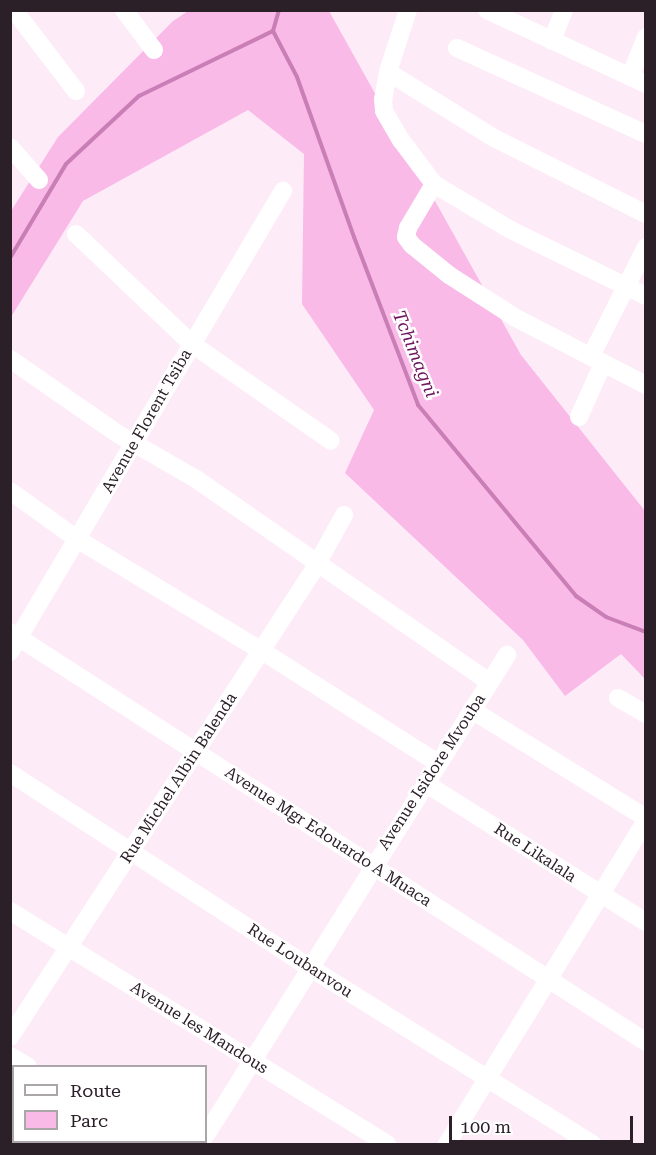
<!DOCTYPE html>
<html>
<head>
<meta charset="utf-8">
<style>
	body { margin:0 }
	#map { position:relative; width:656px; height:1155px; overflow:hidden; background:#feebf8; font-family:"Roboto Serif",serif }
	div>[style] { position:absolute }
	.green>* { inset:0; background:#f9bae8 }
	.stream>* { height:4px; margin:-2px; padding:0 2px; transform-origin:2px; border-radius:2px; background:#c97eb6 }
	.minor>* { height:18px; margin:-9px; padding:0 9px; transform-origin:9px; border-radius:9px; background:#fff }
	span { translate:-50% -50%; white-space:nowrap; text-align:center; line-height:1.15; -webkit-text-stroke:5px #fff; paint-order:stroke }
	.street-label { font-size:16px; color:#2b2028 }
	.water-label { font-size:18px; color:#6f165f; font-style:italic }
	.frame { position:absolute; inset:0; border:12px solid #2b2028; pointer-events:none }
	.legend { position:absolute; left:12px; top:1065px; width:195px; height:78px; box-sizing:border-box; background:#fff; border:2px solid #aaa6a9; margin:0; padding:8px 10px; list-style:none; font-size:18px; color:#2b2028 }
	.legend li { display:flex; align-items:center; gap:12px; height:30px }
	.legend b { width:30px; border:2px solid #aaa6a9 }
	.scale { position:absolute; left:449px; top:1116px; width:184px; height:27px; box-sizing:border-box; border:3px solid #2b2028; border-top:0; padding-left:8px; font-size:18px; line-height:21px; white-space:nowrap; color:#2b2028; -webkit-text-stroke:4px #fff; paint-order:stroke }
</style>
</head>
<body>
<div id="map">
	<div class="green">
		<div style="clip-path:polygon(188px 11px,329px 11px,521px 355px,645px 511px,645px 679px,621px 654px,565px 696px,523px 640px,345px 473px,374px 410px,302px 304px,304px 154px,248px 110px,83px 201px,11px 317px,11px 211px,58px 137px,173px 21px)"></div>
	</div>
	<div class="stream">
		<div style="left:279px;top:10px;width:22px;rotate:106deg"></div>
		<div style="left:273px;top:31px;width:52px;rotate:62.4deg"></div>
		<div style="left:297px;top:77px;width:170px;rotate:70.4deg"></div>
		<div style="left:354px;top:237px;width:180px;rotate:69.1deg"></div>
		<div style="left:418px;top:405px;width:248px;rotate:50.4deg"></div>
		<div style="left:576px;top:596px;width:37px;rotate:35deg"></div>
		<div style="left:606px;top:617px;width:43px;rotate:20.6deg"></div>
		<div style="left:10px;top:258px;width:109px;rotate:-59.2deg"></div>
		<div style="left:66px;top:164px;width:100px;rotate:-43deg"></div>
		<div style="left:139px;top:96px;width:149px;rotate:-25.9deg"></div>
	</div>
	<div class="minor">
		<div style="left:14px;top:10px;width:102px;rotate:52.6deg"></div>
		<div style="left:124px;top:10px;width:50px;rotate:53.1deg"></div>
		<div style="left:408px;top:10px;width:65px;rotate:107.9deg"></div>
		<div style="left:388px;top:72px;width:27px;rotate:100deg"></div>
		<div style="left:383px;top:99px;width:12px;rotate:85deg"></div>
		<div style="left:384px;top:111px;width:34px;rotate:60deg"></div>
		<div style="left:401px;top:140px;width:55px;rotate:53.1deg"></div>
		<div style="left:434px;top:184px;width:90px;rotate:30.9deg"></div>
		<div style="left:511px;top:230px;width:150px;rotate:26.1deg"></div>
		<div style="left:487px;top:10px;width:175px;rotate:25deg"></div>
		<div style="left:552px;top:41px;width:33px;rotate:-69deg"></div>
		<div style="left:457px;top:48px;width:208px;rotate:24.5deg"></div>
		<div style="left:388px;top:72px;width:125px;rotate:31.9deg"></div>
		<div style="left:494px;top:138px;width:170px;rotate:26.6deg"></div>
		<div style="left:630px;top:77px;width:43px;rotate:-68.2deg"></div>
		<div style="left:10px;top:147px;width:44px;rotate:48.7deg"></div>
		<div style="left:434px;top:184px;width:51px;rotate:120.6deg"></div>
		<div style="left:408px;top:228px;width:9px;rotate:103deg"></div>
		<div style="left:406px;top:237px;width:10px;rotate:53deg"></div>
		<div style="left:412px;top:245px;width:48px;rotate:39deg"></div>
		<div style="left:449px;top:275px;width:80px;rotate:32.7deg"></div>
		<div style="left:516px;top:318px;width:146px;rotate:27.3deg"></div>
		<div style="left:76px;top:234px;width:160px;rotate:43.5deg"></div>
		<div style="left:192px;top:344px;width:169px;rotate:34.9deg"></div>
		<div style="left:591px;top:356px;width:122px;rotate:-63.2deg"></div>
		<div style="left:10px;top:359px;width:131px;rotate:34.8deg"></div>
		<div style="left:118px;top:434px;width:90px;rotate:30deg"></div>
		<div style="left:196px;top:479px;width:356px;rotate:34.7deg"></div>
		<div style="left:579px;top:417px;width:59px;rotate:-66deg"></div>
		<div style="left:10px;top:491px;width:82px;rotate:35.6deg"></div>
		<div style="left:77px;top:539px;width:216px;rotate:31.2deg"></div>
		<div style="left:262px;top:651px;width:209px;rotate:32.5deg"></div>
		<div style="left:10px;top:632px;width:757px;rotate:32.81deg"></div>
		<div style="left:10px;top:652px;width:536px;rotate:-59.37deg"></div>
		<div style="left:618px;top:698px;width:32px;rotate:30deg"></div>
		<div style="left:472px;top:710px;width:205px;rotate:31.8deg"></div>
		<div style="left:10px;top:773px;width:356px;rotate:33deg"></div>
		<div style="left:309px;top:967px;width:334px;rotate:32deg"></div>
		<div style="left:425px;top:783px;width:261px;rotate:32.2deg"></div>
		<div style="left:10px;top:911px;width:443px;rotate:31.7deg"></div>
		<div style="left:10px;top:1037px;width:556px;rotate:-56.97deg"></div>
		<div style="left:313px;top:571px;width:64px;rotate:-61deg"></div>
		<div style="left:10px;top:1056px;width:20px;rotate:30deg"></div>
		<div style="left:206px;top:1135px;width:567px;rotate:-57.91deg"></div>
		<div style="left:143px;top:1142px;width:4px;rotate:27deg"></div>
		<div style="left:447px;top:1144px;width:379px;rotate:-58.4deg"></div>
	</div>
	<div class="street-label">
		<span style="left:147px;top:421px;rotate:-60deg">Avenue Florent Tsiba</span>
		<span style="left:432px;top:772px;rotate:-57deg">Avenue Isidore Mvouba</span>
		<span style="left:179px;top:778px;rotate:-57deg">Rue Michel Albin Balenda</span>
		<span style="left:328px;top:837px;rotate:33deg">Avenue Mgr Edouardo A Muaca</span>
		<span style="left:535px;top:853px;rotate:33deg">Rue Likalala</span>
		<span style="left:300px;top:961px;rotate:33deg">Rue Loubanvou</span>
		<span style="left:199px;top:1028px;rotate:32deg">Avenue les Mandous</span>
	</div>
	<div class="water-label">
		<span style="left:415px;top:354px;rotate:68deg">Tchimagni</span>
	</div>
	<div class="frame"></div>
	<ul class="legend">
	<li><b style="height:8px;background:#fff"></b>Route</li>
	<li><b style="height:16px;background:#f9bae8"></b>Parc</li>
	</ul>
	<div class="scale">100 m</div>
</div>
</body>
</html>
